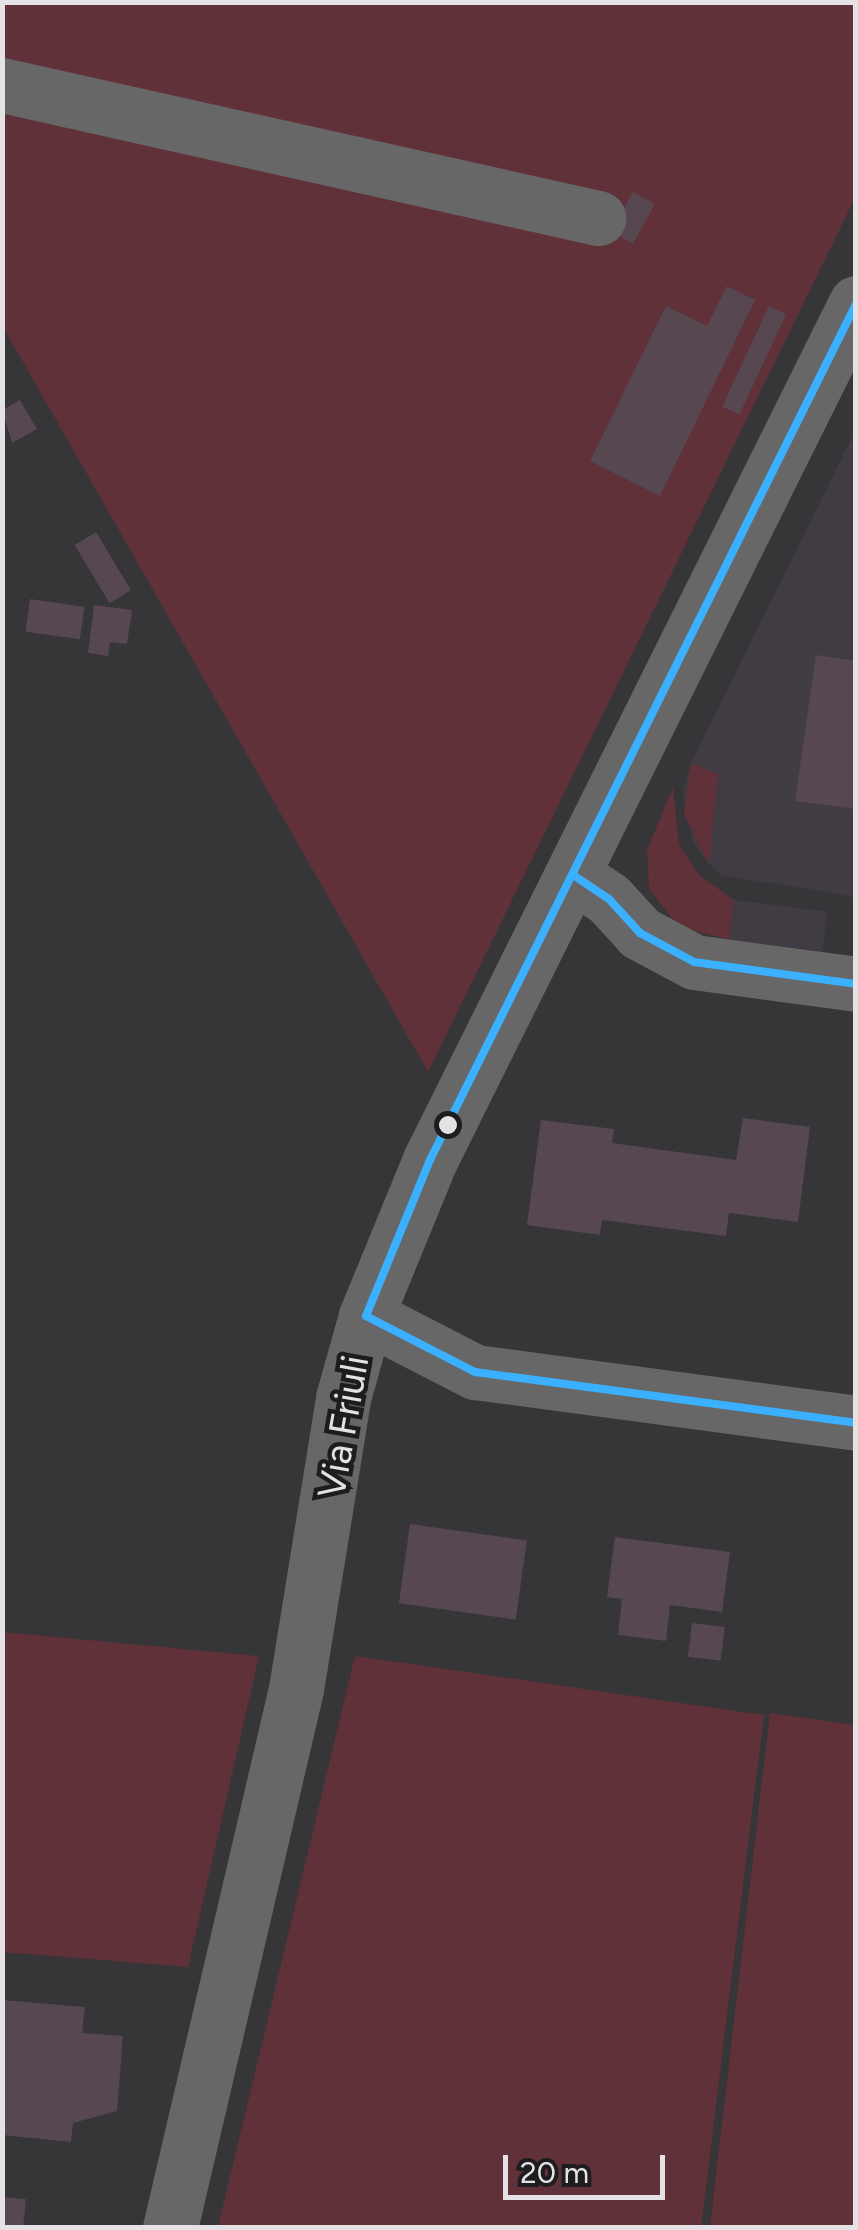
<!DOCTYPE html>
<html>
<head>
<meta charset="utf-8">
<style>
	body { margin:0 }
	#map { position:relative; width:858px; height:2230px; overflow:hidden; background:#363537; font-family:Figtree,sans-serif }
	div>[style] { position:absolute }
	.built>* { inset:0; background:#413c44; transform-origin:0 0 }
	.green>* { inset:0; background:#603139 }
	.building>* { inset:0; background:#564751; transform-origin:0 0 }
	.minor>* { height:55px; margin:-27.5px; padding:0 27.5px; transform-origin:27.5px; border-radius:27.5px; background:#676767 }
	.bus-1>* { height:8px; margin:-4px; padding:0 4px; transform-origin:4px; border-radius:4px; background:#3ab0ff }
	.dots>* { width:28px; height:28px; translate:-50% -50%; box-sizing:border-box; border:5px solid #1d1c1e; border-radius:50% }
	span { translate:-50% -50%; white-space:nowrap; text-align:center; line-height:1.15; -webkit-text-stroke:9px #1d1c1e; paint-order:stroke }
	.street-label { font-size:38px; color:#e4e2e5 }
	.frame { position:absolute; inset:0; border:5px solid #e4e2e5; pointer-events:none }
	.scale { position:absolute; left:503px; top:2155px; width:162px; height:45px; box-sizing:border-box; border:5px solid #e4e2e5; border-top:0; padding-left:12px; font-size:30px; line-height:35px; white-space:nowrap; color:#e4e2e5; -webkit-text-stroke:8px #1d1c1e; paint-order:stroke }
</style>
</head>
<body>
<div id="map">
	<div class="built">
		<div style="clip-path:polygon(855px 431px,855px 897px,720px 875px,694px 845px,683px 792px,691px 763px)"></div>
		<div style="left:734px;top:900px;width:94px;height:40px;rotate:7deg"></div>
	</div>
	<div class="green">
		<div style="clip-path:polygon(3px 3px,855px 3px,855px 198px,428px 1072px,3px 327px)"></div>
		<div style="clip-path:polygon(691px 763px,718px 774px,709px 865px,684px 814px)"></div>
		<div style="clip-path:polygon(673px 787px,679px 845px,700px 876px,734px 900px,729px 940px,678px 926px,649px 889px,647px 850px)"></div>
		<div style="clip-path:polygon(2px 1632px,259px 1656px,188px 1967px,3px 1952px)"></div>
		<div style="clip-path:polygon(355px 1656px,764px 1715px,701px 2227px,218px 2227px)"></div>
		<div style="clip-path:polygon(770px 1713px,855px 1725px,855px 2227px,710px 2227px)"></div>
	</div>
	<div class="building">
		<div style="left:633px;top:192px;width:25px;height:45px;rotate:29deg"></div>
		<div style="clip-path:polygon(727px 286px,755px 300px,660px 496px,590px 461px,666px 306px,707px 326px)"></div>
		<div style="left:769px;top:306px;width:19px;height:111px;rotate:25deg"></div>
		<div style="clip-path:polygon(20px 400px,37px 429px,12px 443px,2px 410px)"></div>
		<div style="left:96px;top:532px;width:68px;height:25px;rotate:59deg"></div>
		<div style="left:30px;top:599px;width:55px;height:33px;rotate:8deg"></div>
		<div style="clip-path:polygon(94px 605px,132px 610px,127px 644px,110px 642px,108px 656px,88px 653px)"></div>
		<div style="clip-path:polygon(816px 655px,856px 661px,856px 809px,795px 801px)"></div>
		<div style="clip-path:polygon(743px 1118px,810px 1127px,798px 1222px,729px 1213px,726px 1236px,602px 1220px,600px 1235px,527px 1225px,541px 1120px,614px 1129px,612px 1143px,736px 1160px)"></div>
		<div style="left:410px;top:1524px;width:118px;height:80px;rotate:8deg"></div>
		<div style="clip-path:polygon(615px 1537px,730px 1552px,722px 1612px,670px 1605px,666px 1641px,618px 1635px,622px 1599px,607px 1597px)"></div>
		<div style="left:692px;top:1623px;width:33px;height:34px;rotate:7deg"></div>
		<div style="clip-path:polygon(2px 2000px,85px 2007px,82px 2033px,123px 2036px,117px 2111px,73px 2123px,71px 2142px,2px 2135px)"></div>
		<div style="clip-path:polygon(2px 2197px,26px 2199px,23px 2228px,2px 2228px)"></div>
	</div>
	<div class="minor">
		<div style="left:2px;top:85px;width:611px;rotate:12.58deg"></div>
		<div style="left:573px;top:875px;width:43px;rotate:33.7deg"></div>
		<div style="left:609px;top:899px;width:46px;rotate:47.6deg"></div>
		<div style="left:640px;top:933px;width:61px;rotate:28.2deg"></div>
		<div style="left:694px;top:962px;width:163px;rotate:7.7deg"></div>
		<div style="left:366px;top:1316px;width:123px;rotate:27.2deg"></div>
		<div style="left:475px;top:1372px;width:384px;rotate:7.6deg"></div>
		<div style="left:170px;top:2228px;width:554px;rotate:-76.84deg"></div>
		<div style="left:296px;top:1689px;width:295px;rotate:-80.8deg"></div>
		<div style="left:343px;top:1398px;width:85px;rotate:-74.3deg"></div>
		<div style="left:366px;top:1316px;width:169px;rotate:-67.7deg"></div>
		<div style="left:430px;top:1160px;width:957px;rotate:-63.57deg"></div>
	</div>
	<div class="bus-1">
		<div style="left:573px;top:875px;width:43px;rotate:33.7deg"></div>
		<div style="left:609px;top:899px;width:46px;rotate:47.6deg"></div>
		<div style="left:640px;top:933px;width:61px;rotate:28.2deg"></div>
		<div style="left:694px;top:962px;width:163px;rotate:7.7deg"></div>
		<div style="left:366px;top:1316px;width:169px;rotate:-67.7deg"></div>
		<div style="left:430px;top:1160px;width:956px;rotate:-63.54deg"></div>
		<div style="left:366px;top:1316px;width:123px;rotate:27.2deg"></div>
		<div style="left:475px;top:1372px;width:384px;rotate:7.6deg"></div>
	</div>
	<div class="dots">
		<div style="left:448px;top:1125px;background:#e4e2e5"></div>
	</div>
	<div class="street-label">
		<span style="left:344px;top:1427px;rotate:-80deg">Via Friuli</span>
	</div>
	<div class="frame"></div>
	<div class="scale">20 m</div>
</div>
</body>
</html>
